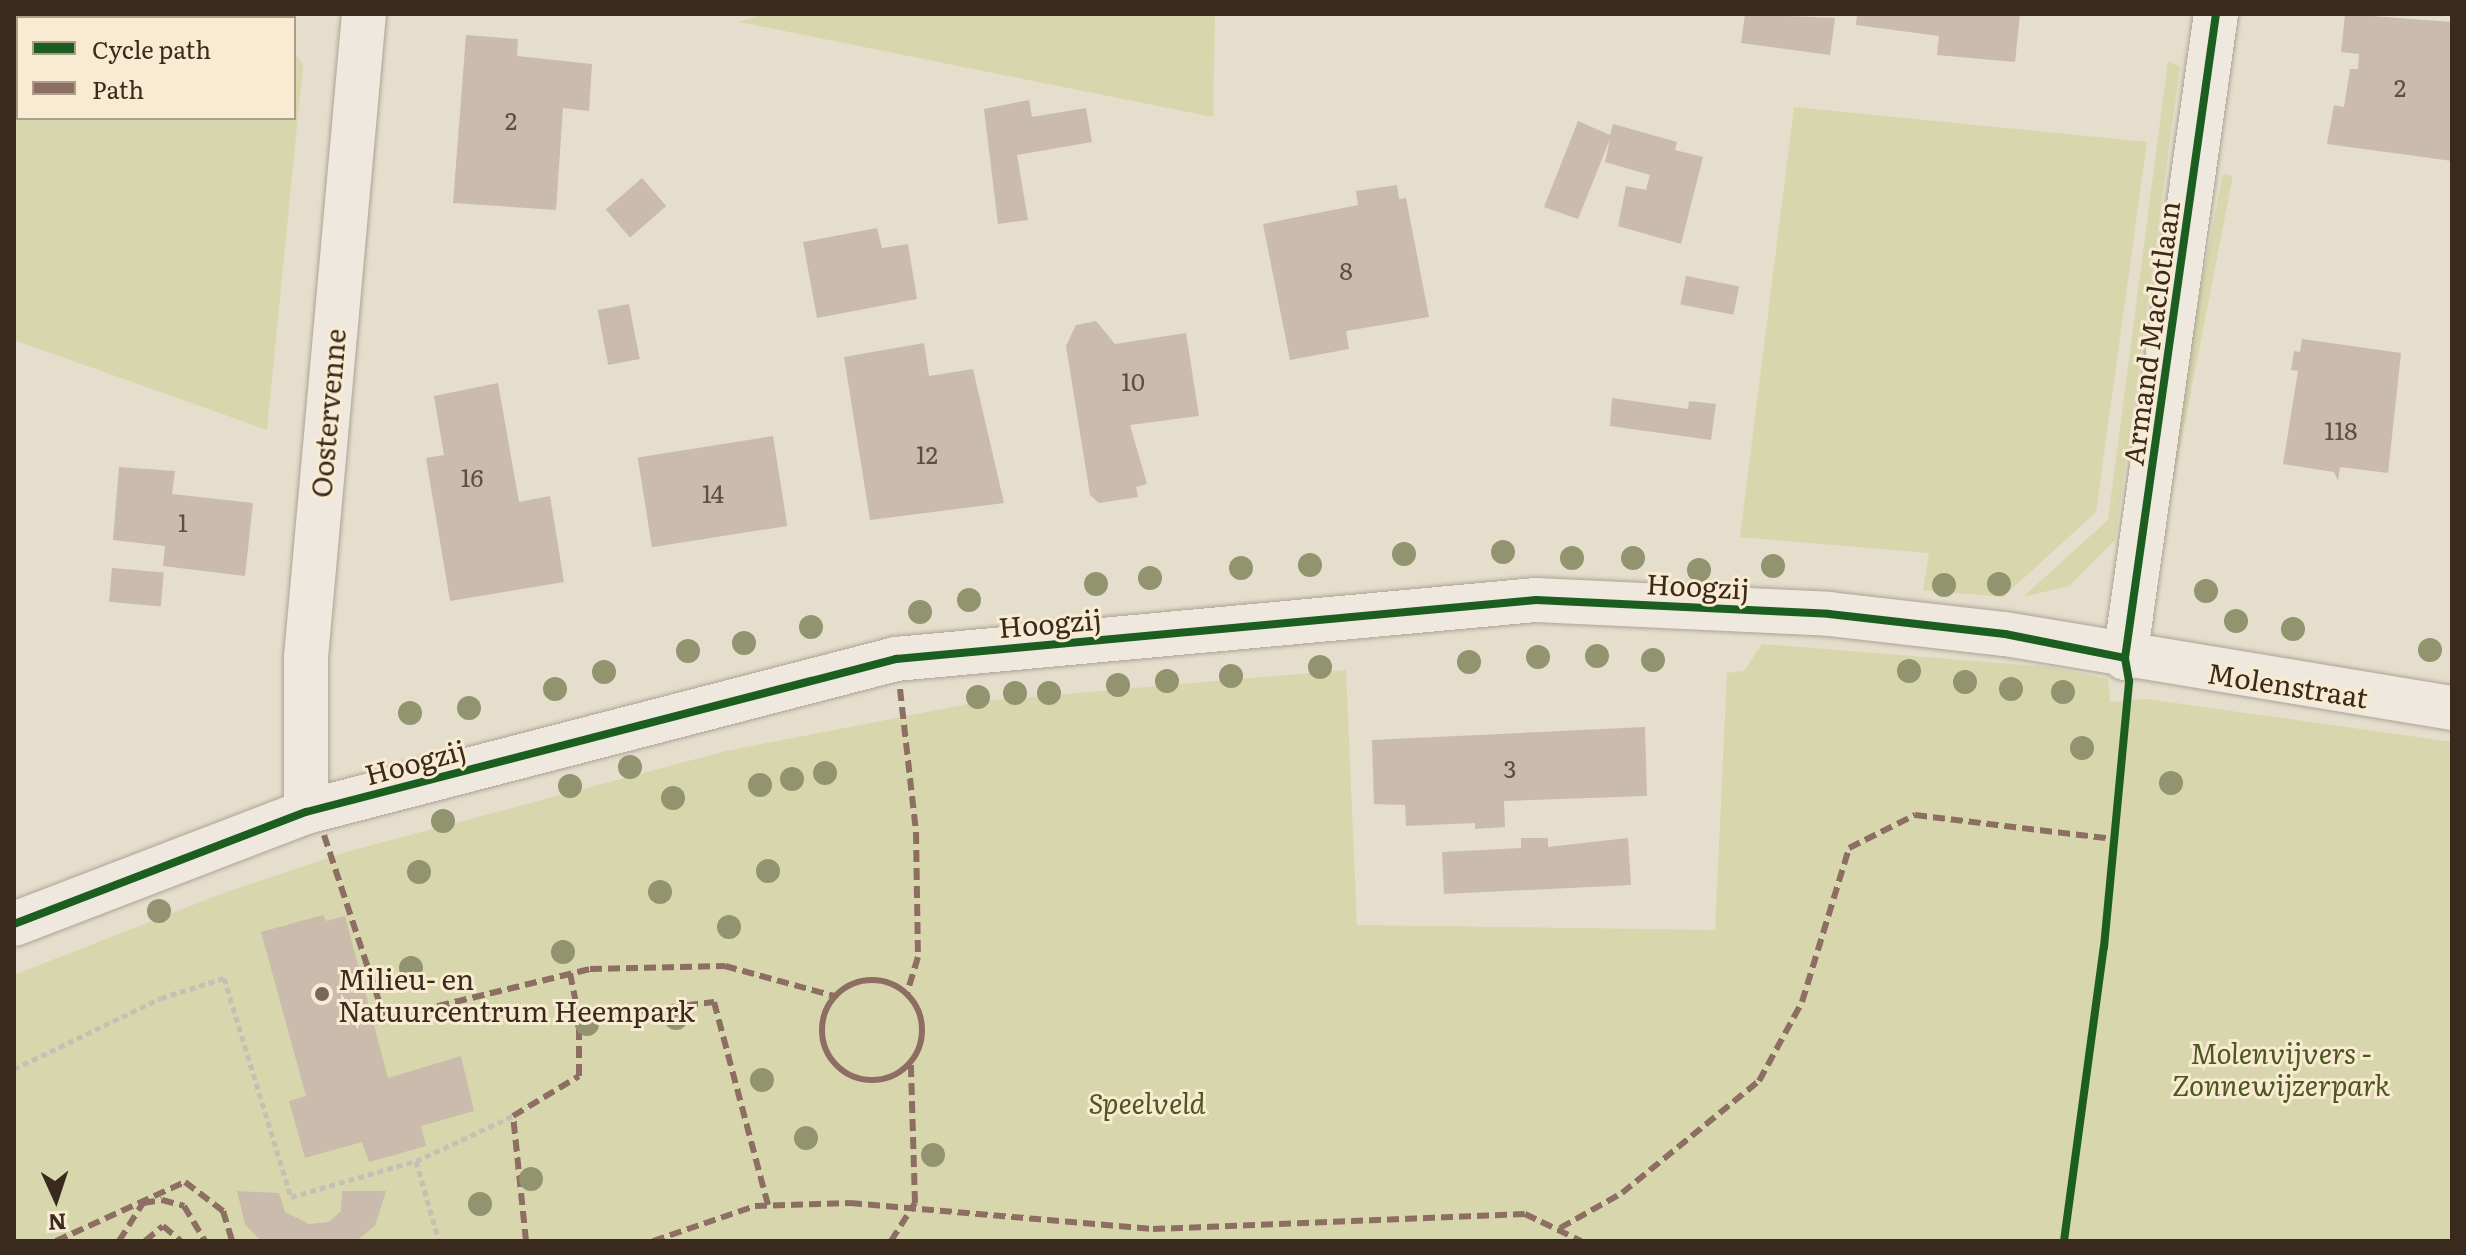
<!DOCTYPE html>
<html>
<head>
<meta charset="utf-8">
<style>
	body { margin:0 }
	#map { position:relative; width:2466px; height:1255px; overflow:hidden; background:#e6decc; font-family:Literata,serif }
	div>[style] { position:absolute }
	.green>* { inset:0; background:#d7d6ad; transform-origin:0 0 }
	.building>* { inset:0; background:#cabbad; transform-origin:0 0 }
	.path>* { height:5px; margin-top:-2.5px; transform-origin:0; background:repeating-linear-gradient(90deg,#c7bfb5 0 6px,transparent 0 10px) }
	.roads { filter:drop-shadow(0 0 2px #aba395) drop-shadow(0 0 2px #aba395) }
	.street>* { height:44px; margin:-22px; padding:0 22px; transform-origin:22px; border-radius:22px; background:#eee8de }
	.quiet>* { height:6px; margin-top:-3px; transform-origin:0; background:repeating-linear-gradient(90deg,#8d6e63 0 12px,transparent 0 18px) }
	.quiet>.ring { margin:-3px; padding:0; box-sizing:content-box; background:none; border:6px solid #8d6e63; border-radius:50% }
	.cycleway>* { height:8px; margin:-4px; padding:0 4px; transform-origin:4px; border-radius:4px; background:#1b5e20 }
	.trees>* { width:24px; height:24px; margin:-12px; border-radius:50%; background:#91946e }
	.dots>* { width:22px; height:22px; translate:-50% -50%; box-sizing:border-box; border:4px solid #f8ebd1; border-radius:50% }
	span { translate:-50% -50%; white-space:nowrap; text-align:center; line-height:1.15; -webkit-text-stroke:6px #f8ebd1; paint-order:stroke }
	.number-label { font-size:24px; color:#5e4e41 }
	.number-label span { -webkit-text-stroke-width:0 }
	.street-label { font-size:28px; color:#3a2a1d }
	.poi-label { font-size:28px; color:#3a2a1d }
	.left { translate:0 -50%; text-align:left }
	.park-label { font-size:28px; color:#4c5822; font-style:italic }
	.frame { position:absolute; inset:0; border:16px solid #3a2a1d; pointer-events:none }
	.legend { position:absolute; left:16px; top:16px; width:280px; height:104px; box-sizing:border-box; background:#f8ebd1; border:2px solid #ac9e89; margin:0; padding:10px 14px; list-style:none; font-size:24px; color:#3a2a1d }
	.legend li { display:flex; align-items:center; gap:16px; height:40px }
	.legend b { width:40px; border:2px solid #ac9e89 }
	.north { position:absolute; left:16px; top:1159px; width:80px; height:80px; -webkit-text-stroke:6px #f8ebd1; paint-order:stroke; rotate:177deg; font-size:22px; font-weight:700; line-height:32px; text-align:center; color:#3a2a1d }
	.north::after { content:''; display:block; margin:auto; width:28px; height:36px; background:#3a2a1d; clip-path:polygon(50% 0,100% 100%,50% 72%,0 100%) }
</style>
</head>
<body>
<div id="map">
	<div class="green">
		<div style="clip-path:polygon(14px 14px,269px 18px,18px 18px,18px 118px,294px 118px,294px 52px,303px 65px,267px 430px,14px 340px)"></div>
		<div style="clip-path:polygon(763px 14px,1215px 14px,1213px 117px,739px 22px)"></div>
		<div style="clip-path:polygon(2168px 61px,2180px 67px,2115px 540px,2069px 586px,2023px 597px,2108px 520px)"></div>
		<div style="clip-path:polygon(1794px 107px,2147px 142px,2096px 512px,2003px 597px,1923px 590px,1929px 553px,1740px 537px)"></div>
		<div style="left:2223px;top:174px;width:10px;height:332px;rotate:11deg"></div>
		<div style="clip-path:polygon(1762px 644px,2050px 667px,2108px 679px,2110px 702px,2147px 699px,2452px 742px,2452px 1241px,14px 1241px,14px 975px,226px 892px,346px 852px,726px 751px,984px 701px,1346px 670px,1357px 925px,1715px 930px,1727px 673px,1744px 671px)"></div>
	</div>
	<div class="building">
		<div style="clip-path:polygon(1745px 14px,1835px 18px,1830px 55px,1741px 43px)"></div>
		<div style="clip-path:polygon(1857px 14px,2020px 14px,2015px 62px,1937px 55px,1939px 36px,1856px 25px)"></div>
		<div style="clip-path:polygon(2345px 14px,2452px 22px,2452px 161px,2327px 144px,2334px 105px,2344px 107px,2350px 69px,2358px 69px,2359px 54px,2341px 52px)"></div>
		<div style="clip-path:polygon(466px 35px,518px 39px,517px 56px,592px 64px,589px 111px,563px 108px,556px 210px,453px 203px)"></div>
		<div style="clip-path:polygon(1029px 100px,1032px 117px,1086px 108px,1092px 142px,1017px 155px,1028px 220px,998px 224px,984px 109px)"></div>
		<div style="clip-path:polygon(1578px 121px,1610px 135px,1613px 124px,1677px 142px,1675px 150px,1703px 157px,1681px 244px,1618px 226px,1626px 186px,1646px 190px,1650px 175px,1605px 162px,1610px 139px,1578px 219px,1544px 207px)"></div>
		<div style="left:642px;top:178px;width:37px;height:48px;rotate:49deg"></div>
		<div style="clip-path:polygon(1397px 185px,1399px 199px,1406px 198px,1429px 317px,1346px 331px,1349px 349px,1290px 360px,1263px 224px,1358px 205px,1356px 191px)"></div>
		<div style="clip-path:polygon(877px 228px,882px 248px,908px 244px,917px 299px,817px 318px,803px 242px)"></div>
		<div style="left:1686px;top:276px;width:54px;height:29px;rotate:11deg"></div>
		<div style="left:629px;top:304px;width:56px;height:32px;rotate:79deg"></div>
		<div style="clip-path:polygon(1096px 321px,1115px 344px,1186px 333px,1199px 416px,1130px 425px,1147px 484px,1136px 487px,1138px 497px,1099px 503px,1090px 495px,1066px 346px,1076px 325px)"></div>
		<div style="clip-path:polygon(2302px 339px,2401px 353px,2388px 473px,2340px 467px,2338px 481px,2334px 472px,2283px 464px,2298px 371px,2291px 370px,2294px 351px,2300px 352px)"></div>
		<div style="clip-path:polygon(924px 343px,929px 376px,973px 369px,1004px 503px,870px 520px,844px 357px)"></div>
		<div style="clip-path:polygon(498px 383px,519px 502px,550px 496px,564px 582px,450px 601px,426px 458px,444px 455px,434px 396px)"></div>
		<div style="clip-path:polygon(1612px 398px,1688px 409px,1689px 401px,1716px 404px,1711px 440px,1610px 426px)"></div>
		<div style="left:773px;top:436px;width:91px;height:137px;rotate:81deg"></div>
		<div style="clip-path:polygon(119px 467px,175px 471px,172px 494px,253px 503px,245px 576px,163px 566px,165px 546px,113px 540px)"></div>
		<div style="left:112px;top:568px;width:52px;height:34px;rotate:5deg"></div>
		<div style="clip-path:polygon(1645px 727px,1647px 796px,1504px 801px,1505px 827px,1475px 829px,1475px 823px,1406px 826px,1405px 805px,1374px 804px,1372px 740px)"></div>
		<div style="clip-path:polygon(1521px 838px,1548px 838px,1548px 847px,1628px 838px,1631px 885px,1444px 894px,1442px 852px,1521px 848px)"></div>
		<div style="clip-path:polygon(323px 915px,326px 921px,345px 916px,388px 1078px,461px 1056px,474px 1111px,421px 1126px,426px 1146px,369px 1162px,362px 1142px,305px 1158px,289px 1101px,306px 1096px,261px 932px)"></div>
		<div style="clip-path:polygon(237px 1191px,279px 1193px,285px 1212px,309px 1224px,329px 1222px,341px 1211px,342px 1191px,386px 1191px,375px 1226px,356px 1241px,261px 1241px,245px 1224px)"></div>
	</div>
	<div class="path">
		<div style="left:14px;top:1069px;width:163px;rotate:-25.8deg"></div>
		<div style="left:161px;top:998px;width:66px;rotate:-17.6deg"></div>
		<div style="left:224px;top:978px;width:229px;rotate:73deg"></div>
		<div style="left:291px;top:1197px;width:130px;rotate:-16.1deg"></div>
		<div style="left:416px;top:1161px;width:83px;rotate:74deg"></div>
		<div style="left:416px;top:1161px;width:107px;rotate:-24.9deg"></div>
	</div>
	<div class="roads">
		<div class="street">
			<div style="left:2125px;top:658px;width:650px;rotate:-81.96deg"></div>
			<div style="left:306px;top:812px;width:155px;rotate:-90deg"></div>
			<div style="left:306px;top:657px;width:646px;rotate:-84.85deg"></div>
			<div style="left:14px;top:924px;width:313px;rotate:-21deg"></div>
			<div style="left:306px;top:812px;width:610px;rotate:-14.54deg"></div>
			<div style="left:896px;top:659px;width:643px;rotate:-5.27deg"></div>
			<div style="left:1536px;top:600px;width:293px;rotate:2.7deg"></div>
			<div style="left:1829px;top:614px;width:177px;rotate:6.5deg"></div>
			<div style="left:2005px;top:634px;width:453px;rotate:9.4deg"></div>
		</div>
	</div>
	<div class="quiet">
		<div style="left:900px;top:689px;width:144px;rotate:83.6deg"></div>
		<div style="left:916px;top:832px;width:125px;rotate:89.1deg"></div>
		<div style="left:918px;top:957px;width:37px;rotate:107deg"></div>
		<div style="left:324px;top:835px;width:194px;rotate:71.7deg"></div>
		<div style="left:385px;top:1019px;width:211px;rotate:-13.7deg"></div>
		<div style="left:590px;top:969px;width:135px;rotate:-1.3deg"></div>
		<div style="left:725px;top:966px;width:113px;rotate:15.4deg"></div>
		<div style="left:570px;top:973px;width:46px;rotate:78.7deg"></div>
		<div class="ring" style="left:822px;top:980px;width:94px;height:94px"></div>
		<div style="left:1560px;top:1228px;width:71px;rotate:-29.4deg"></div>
		<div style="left:1622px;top:1193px;width:177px;rotate:-39.3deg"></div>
		<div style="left:1759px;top:1081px;width:90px;rotate:-61.4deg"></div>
		<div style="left:1802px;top:1002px;width:161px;rotate:-73deg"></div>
		<div style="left:1849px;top:848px;width:74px;rotate:-26.6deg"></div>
		<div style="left:1915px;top:815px;width:200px;rotate:6.9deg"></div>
		<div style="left:56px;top:1241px;width:142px;rotate:-24.6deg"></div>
		<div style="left:185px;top:1182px;width:48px;rotate:37.3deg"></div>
		<div style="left:223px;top:1211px;width:31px;rotate:73deg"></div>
		<div style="left:119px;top:1241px;width:45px;rotate:-57.7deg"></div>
		<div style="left:143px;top:1203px;width:19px;rotate:-9deg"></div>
		<div style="left:162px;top:1200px;width:23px;rotate:15deg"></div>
		<div style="left:184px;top:1206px;width:41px;rotate:59deg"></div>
		<div style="left:145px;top:1241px;width:23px;rotate:-40deg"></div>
		<div style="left:163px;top:1226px;width:23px;rotate:40deg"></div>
		<div style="left:526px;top:1241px;width:126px;rotate:-95.9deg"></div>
		<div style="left:513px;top:1116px;width:77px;rotate:-31.2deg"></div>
		<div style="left:579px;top:1076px;width:58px;rotate:-90deg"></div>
		<div style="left:579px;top:1018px;width:136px;rotate:-6.8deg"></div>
		<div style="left:714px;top:1002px;width:210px;rotate:75.1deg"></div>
		<div style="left:653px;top:1241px;width:108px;rotate:-18.9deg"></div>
		<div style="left:755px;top:1206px;width:95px;rotate:-1.8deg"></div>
		<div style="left:850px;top:1203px;width:304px;rotate:4.9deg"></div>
		<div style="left:1153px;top:1229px;width:372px;rotate:-2.3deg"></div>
		<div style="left:1525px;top:1214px;width:62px;rotate:25.7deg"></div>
		<div style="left:891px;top:1241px;width:45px;rotate:-57.7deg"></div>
		<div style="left:915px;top:1203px;width:138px;rotate:-91.7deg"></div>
	</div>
	<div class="cycleway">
		<div style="left:14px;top:924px;width:313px;rotate:-21deg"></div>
		<div style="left:306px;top:812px;width:610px;rotate:-14.54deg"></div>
		<div style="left:896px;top:659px;width:643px;rotate:-5.27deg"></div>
		<div style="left:1536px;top:600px;width:293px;rotate:2.7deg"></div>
		<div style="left:1829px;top:614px;width:177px;rotate:6.5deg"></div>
		<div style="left:2005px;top:634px;width:122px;rotate:11.3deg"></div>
		<div style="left:2064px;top:1241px;width:297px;rotate:-82.3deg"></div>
		<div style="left:2104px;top:947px;width:267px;rotate:-84.6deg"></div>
		<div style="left:2129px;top:681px;width:23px;rotate:-100deg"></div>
		<div style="left:2125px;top:658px;width:650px;rotate:-81.96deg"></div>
	</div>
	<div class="trees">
		<div style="left:1503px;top:552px"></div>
		<div style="left:1404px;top:554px"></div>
		<div style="left:1572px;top:558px"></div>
		<div style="left:1633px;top:558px"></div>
		<div style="left:1310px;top:565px"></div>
		<div style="left:1773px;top:566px"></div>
		<div style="left:1241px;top:568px"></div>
		<div style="left:1699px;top:570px"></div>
		<div style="left:1150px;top:578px"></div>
		<div style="left:1096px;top:584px"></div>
		<div style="left:1999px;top:584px"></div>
		<div style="left:1944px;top:585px"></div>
		<div style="left:2206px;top:591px"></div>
		<div style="left:969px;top:600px"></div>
		<div style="left:920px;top:612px"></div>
		<div style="left:2236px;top:621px"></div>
		<div style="left:811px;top:627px"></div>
		<div style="left:2293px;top:629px"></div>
		<div style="left:744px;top:643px"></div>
		<div style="left:2430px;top:650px"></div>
		<div style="left:688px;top:651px"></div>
		<div style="left:1597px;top:656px"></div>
		<div style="left:1538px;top:657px"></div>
		<div style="left:1653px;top:660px"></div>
		<div style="left:1469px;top:662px"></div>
		<div style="left:1320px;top:667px"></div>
		<div style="left:1909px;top:671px"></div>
		<div style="left:604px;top:672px"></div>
		<div style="left:1231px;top:676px"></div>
		<div style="left:1167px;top:681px"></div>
		<div style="left:1965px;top:682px"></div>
		<div style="left:1118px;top:685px"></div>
		<div style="left:555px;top:689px"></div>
		<div style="left:2011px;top:689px"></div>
		<div style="left:2063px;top:692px"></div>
		<div style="left:1015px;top:693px"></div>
		<div style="left:1049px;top:693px"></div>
		<div style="left:978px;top:697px"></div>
		<div style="left:469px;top:708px"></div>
		<div style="left:410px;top:713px"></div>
		<div style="left:2082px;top:748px"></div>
		<div style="left:630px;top:767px"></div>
		<div style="left:825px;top:773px"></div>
		<div style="left:792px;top:779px"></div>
		<div style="left:2171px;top:783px"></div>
		<div style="left:760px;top:785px"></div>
		<div style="left:570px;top:786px"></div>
		<div style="left:673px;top:798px"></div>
		<div style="left:443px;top:821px"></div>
		<div style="left:768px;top:871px"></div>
		<div style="left:419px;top:872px"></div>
		<div style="left:660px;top:892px"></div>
		<div style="left:159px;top:911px"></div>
		<div style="left:729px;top:927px"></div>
		<div style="left:563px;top:952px"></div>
		<div style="left:411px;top:968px"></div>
		<div style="left:676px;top:1018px"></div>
		<div style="left:587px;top:1024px"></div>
		<div style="left:762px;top:1080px"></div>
		<div style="left:806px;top:1138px"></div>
		<div style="left:933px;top:1155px"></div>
		<div style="left:531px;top:1179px"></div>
		<div style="left:480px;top:1204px"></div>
	</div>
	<div class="dots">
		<div style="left:322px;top:994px;background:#76695a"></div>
	</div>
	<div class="number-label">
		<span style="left:2400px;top:87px">2</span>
		<span style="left:511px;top:120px">2</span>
		<span style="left:1346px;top:270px">8</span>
		<span style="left:1133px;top:381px">10</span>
		<span style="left:2341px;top:430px">118</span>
		<span style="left:927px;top:454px">12</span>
		<span style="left:472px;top:477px">16</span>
		<span style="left:713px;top:493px">14</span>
		<span style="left:183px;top:522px">1</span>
		<span style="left:1510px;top:768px">3</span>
	</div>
	<div class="street-label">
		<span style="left:2150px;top:333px;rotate:-82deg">Armand Maclotlaan</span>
		<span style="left:327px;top:413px;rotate:-85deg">Oostervenne</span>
		<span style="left:1698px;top:585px;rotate:3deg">Hoogzij</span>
		<span style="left:1050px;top:622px;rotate:-5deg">Hoogzij</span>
		<span style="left:2288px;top:684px;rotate:9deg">Molenstraat</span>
		<span style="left:415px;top:761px;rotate:-15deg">Hoogzij</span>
	</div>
	<div class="poi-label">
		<span class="left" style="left:338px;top:994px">Milieu- en<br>Natuurcentrum Heempark</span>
	</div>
	<div class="park-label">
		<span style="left:2281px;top:1068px">Molenvijvers -<br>Zonnewijzerpark</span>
		<span style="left:1147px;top:1102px">Speelveld</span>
	</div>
	<div class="frame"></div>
	<ul class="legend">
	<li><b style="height:10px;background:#1b5e20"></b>Cycle path</li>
	<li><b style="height:10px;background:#8d6e63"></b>Path</li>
	</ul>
	<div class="north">N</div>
</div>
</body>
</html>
